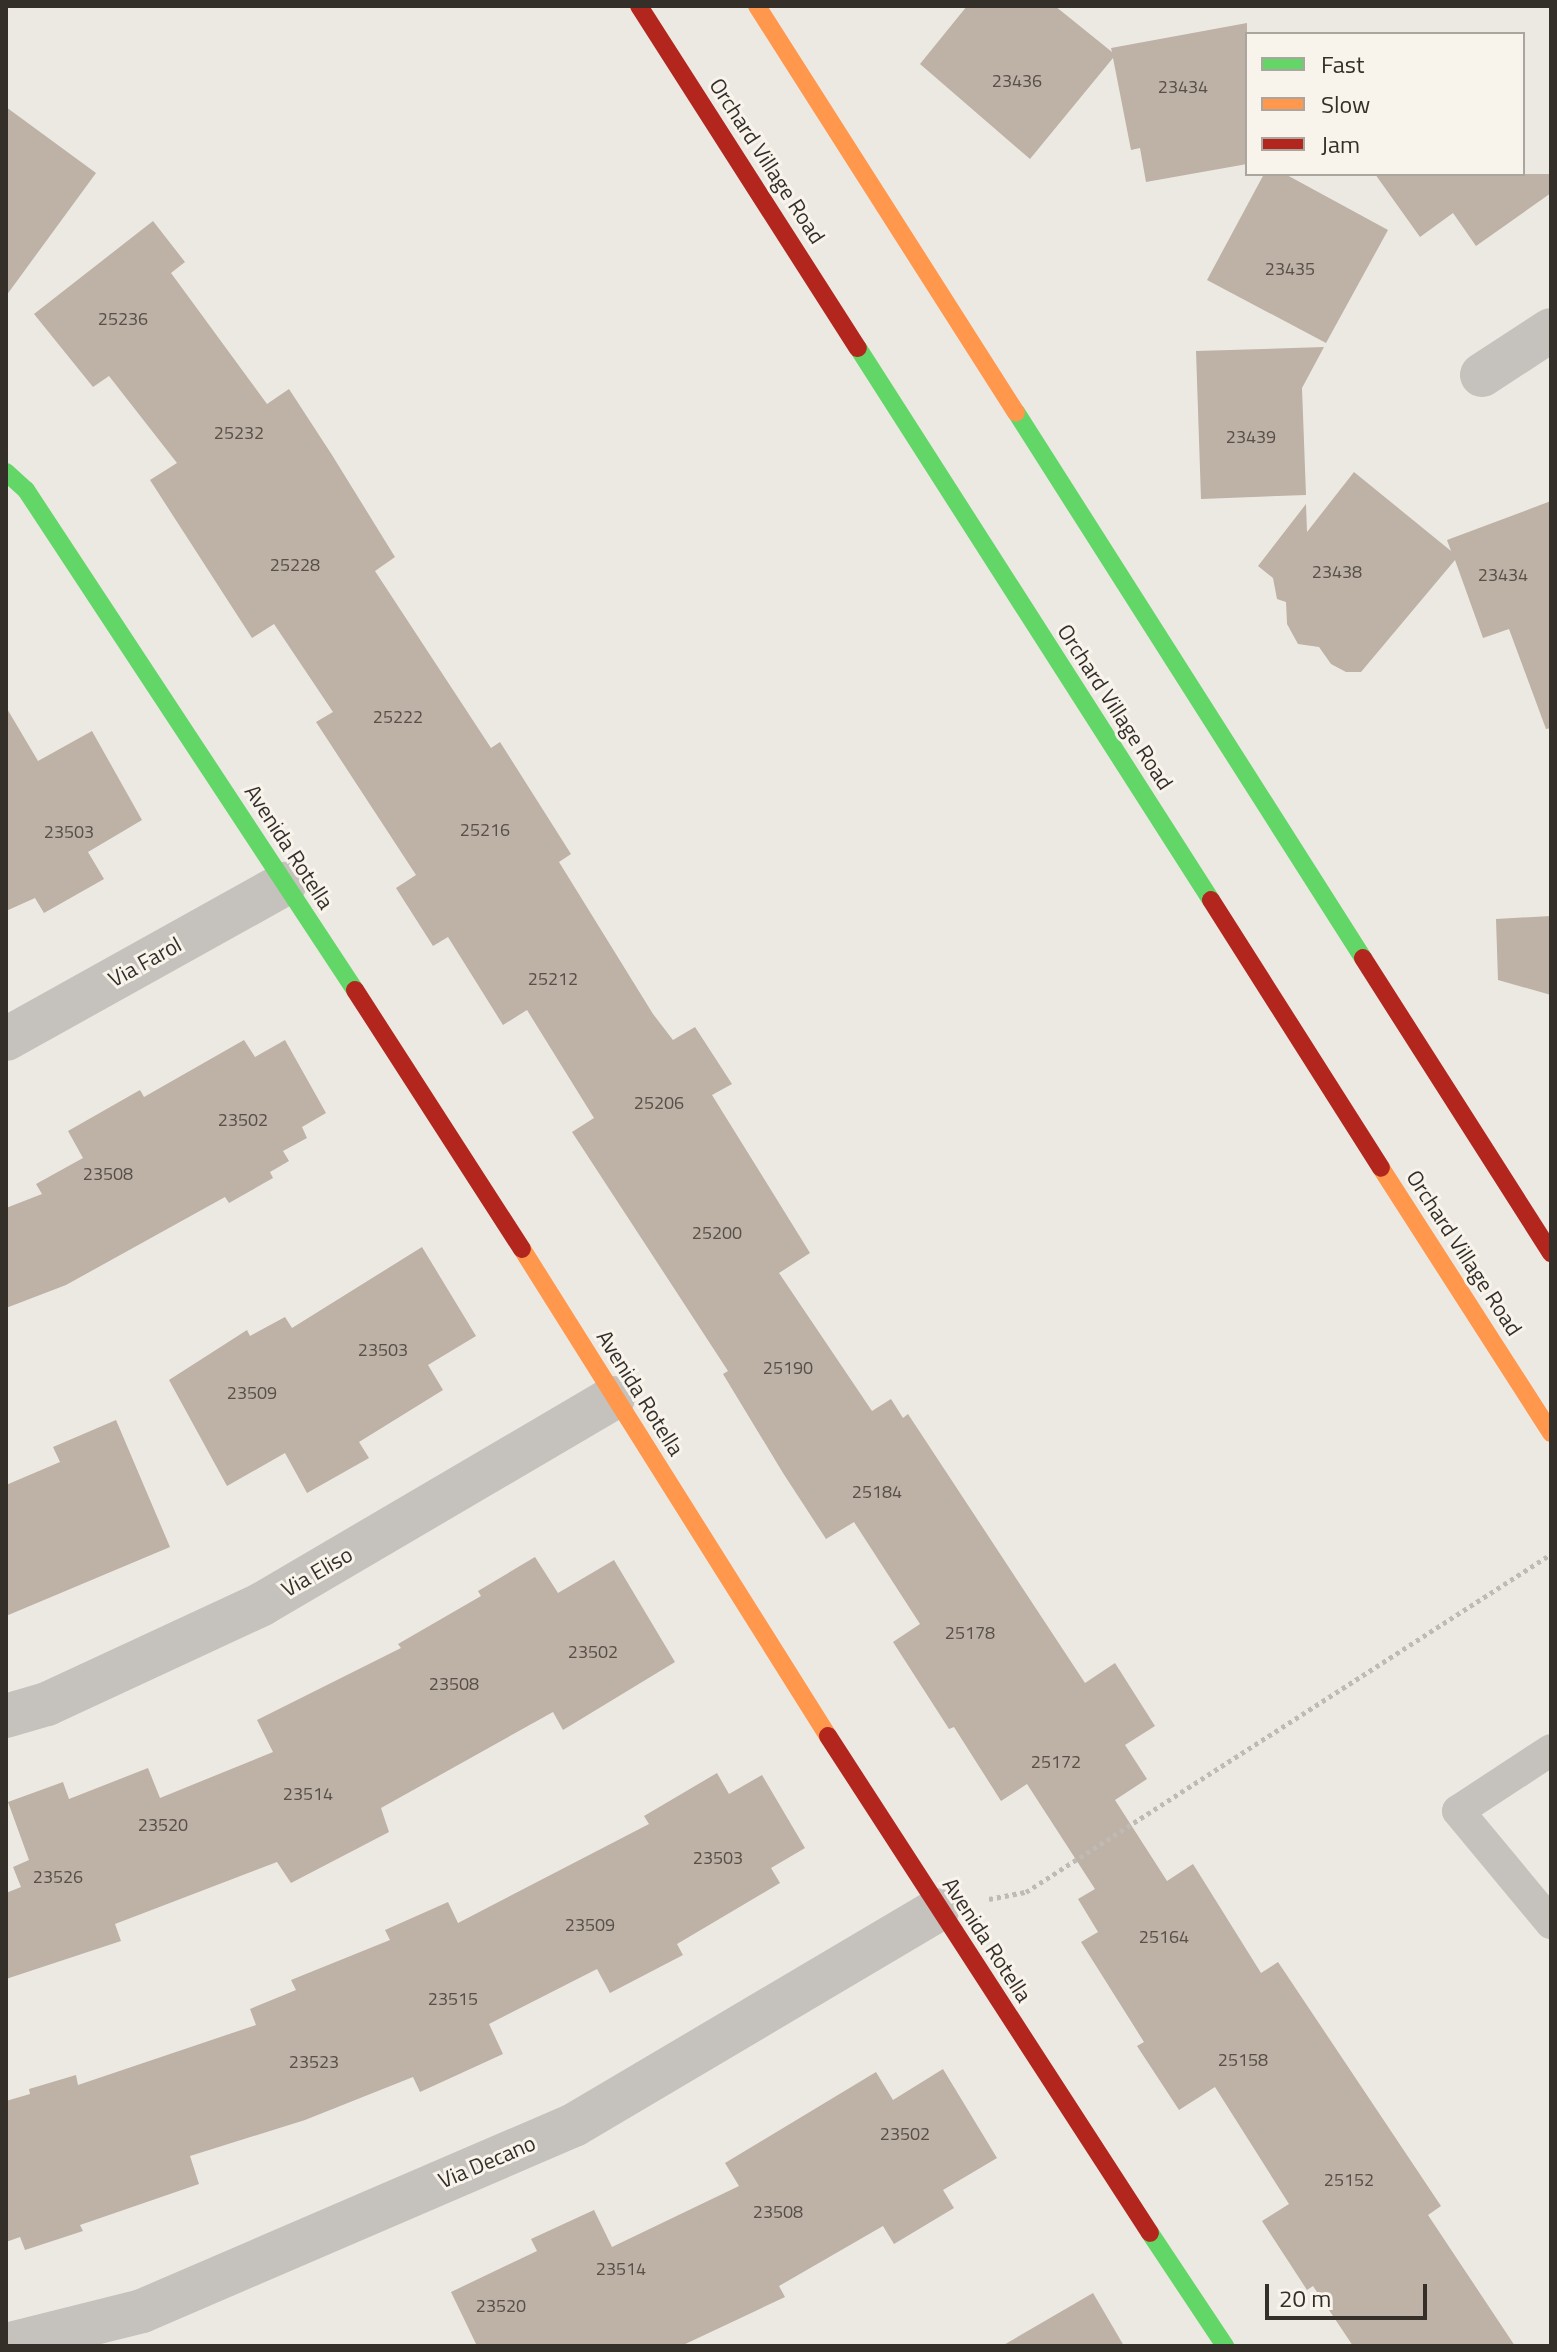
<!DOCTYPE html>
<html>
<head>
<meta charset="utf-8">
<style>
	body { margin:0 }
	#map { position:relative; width:1557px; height:2352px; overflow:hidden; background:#ece9e3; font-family:"Titillium Web",sans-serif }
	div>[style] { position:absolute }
	.building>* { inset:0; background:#beb1a6 }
	.path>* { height:5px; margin-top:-2.5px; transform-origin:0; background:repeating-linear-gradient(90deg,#bebab4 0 4px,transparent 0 8px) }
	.lane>* { height:32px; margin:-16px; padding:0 16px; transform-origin:16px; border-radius:16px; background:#c5c1bc }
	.street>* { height:44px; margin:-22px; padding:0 22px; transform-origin:22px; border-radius:22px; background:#c5c1bc }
	.fast>* { height:18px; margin:-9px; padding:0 9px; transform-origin:9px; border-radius:9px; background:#63d668 }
	.slow>* { height:18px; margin:-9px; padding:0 9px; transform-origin:9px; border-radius:9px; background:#ff974d }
	.jam>* { height:18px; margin:-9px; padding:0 9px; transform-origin:9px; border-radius:9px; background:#b3261e }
	span { translate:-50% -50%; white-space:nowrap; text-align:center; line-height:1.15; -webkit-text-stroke:6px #f8f4eb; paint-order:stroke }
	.number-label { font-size:18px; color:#575049 }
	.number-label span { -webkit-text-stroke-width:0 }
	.street-label { font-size:22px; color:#352f2a }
	.frame { position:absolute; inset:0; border:8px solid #352f2a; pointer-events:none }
	.legend { position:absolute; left:1245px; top:32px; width:280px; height:144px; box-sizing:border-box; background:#f8f4eb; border:2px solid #aaa59e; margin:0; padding:10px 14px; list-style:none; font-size:24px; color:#352f2a }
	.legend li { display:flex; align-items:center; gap:16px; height:40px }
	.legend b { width:40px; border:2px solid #aaa59e }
	.scale { position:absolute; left:1265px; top:2284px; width:162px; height:36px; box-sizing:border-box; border:4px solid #352f2a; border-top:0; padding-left:10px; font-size:24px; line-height:28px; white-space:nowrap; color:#352f2a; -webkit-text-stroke:6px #f8f4eb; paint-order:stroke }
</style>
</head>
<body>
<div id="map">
	<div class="building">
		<div style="clip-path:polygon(967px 6px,1055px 6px,1112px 52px,1111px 48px,1247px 23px,1247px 164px,1146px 182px,1140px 148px,1131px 150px,1113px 58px,1030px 159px,920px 64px)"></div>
		<div style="clip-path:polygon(6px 107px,96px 173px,6px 296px)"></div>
		<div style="clip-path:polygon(1264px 174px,1285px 174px,1388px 230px,1326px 343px,1207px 280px)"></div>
		<div style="clip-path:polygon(1375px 174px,1551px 174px,1551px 193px,1476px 246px,1453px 213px,1420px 237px)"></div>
		<div style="clip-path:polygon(153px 221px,185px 262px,171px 273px,267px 404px,289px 389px,332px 455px,395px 557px,375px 571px,491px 748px,500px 742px,571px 854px,559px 862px,653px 1014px,673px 1040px,695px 1027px,732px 1084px,712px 1095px,810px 1253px,779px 1273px,872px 1411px,891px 1399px,903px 1418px,908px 1414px,1085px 1683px,1115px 1663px,1155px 1726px,1125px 1745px,1147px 1779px,1115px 1800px,1167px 1881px,1193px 1864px,1261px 1973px,1278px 1962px,1441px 2206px,1428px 2215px,1515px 2346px,1353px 2346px,1313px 2286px,1307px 2290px,1262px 2221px,1289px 2204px,1215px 2087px,1179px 2110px,1137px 2046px,1144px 2042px,1081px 1942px,1098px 1932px,1078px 1899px,1095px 1889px,1027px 1784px,1001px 1801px,954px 1727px,949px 1729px,893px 1642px,920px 1624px,854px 1522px,826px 1539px,783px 1473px,723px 1374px,728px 1371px,572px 1132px,594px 1118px,527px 1010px,503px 1025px,448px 937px,433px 946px,396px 888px,416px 875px,316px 722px,333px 712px,274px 624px,252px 638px,150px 480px,177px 463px,109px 376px,93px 387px,34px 314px)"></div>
		<div style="clip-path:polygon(1324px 347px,1302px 388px,1306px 495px,1201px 499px,1196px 351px)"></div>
		<div style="clip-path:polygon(1354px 472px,1451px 551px,1447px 540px,1551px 501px,1551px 728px,1546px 729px,1509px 629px,1483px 638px,1455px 560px,1361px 672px,1346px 672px,1331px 664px,1319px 647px,1298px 644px,1287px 624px,1286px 602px,1277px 599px,1273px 578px,1258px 566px,1306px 504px,1307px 532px)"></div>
		<div style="clip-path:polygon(6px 707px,38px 761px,92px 731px,142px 820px,88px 852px,104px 879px,44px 913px,35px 898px,6px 911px)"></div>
		<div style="clip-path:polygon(1551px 916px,1551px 995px,1498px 980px,1496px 919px)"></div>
		<div style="clip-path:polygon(244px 1040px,255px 1057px,285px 1040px,326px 1113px,302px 1127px,307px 1138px,283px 1151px,289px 1161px,270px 1172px,273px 1178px,229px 1203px,225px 1197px,66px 1285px,6px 1308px,6px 1208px,42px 1194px,36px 1184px,83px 1158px,68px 1131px,140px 1090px,144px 1097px)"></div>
		<div style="clip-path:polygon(422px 1247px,476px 1336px,428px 1365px,443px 1390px,359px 1442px,369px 1458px,307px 1493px,285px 1453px,227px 1486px,169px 1380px,247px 1330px,250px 1336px,285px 1317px,292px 1328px)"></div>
		<div style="clip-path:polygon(116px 1420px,170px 1547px,6px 1616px,6px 1485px,60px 1462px,53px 1447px)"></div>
		<div style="clip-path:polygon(535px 1557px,558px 1593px,614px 1560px,675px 1662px,563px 1730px,553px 1712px,381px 1808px,389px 1832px,291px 1883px,277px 1862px,115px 1924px,121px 1941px,6px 1979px,6px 1893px,21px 1887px,13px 1867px,29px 1860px,8px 1802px,63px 1782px,69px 1799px,148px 1768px,160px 1798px,273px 1752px,257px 1720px,401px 1648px,398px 1644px,481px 1596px,478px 1591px)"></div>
		<div style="clip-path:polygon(717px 1773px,729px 1794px,762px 1775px,805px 1848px,771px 1868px,780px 1883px,677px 1944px,683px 1955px,610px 1993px,597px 1969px,489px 2024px,503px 2054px,420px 2092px,413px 2077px,305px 2120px,190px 2156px,199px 2184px,80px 2225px,83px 2231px,25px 2250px,20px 2237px,6px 2242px,6px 2101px,30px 2094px,29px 2089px,76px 2075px,78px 2085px,256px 2025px,250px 2009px,296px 1990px,291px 1980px,390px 1940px,385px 1930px,448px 1902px,458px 1923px,649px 1824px,644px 1816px)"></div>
		<div style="clip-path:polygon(943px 2069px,997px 2158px,943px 2190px,954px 2208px,894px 2244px,883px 2226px,779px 2286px,785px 2297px,681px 2346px,477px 2346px,451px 2292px,537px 2251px,531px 2239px,594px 2210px,612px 2247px,739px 2186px,725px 2163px,876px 2072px,893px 2100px)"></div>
		<div style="clip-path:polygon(1093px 2293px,1124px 2346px,1002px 2346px)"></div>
	</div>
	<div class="path">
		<div style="left:989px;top:1899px;width:38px;rotate:-11deg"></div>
		<div style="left:1026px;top:1892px;width:624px;rotate:-32.77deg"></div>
	</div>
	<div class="lane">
		<div style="left:1551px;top:1750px;width:111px;rotate:146.7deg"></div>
		<div style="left:1458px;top:1811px;width:146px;rotate:50.3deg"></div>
	</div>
	<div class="street">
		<div style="left:1482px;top:375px;width:82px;rotate:-33.1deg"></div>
		<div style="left:6px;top:1039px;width:319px;rotate:-29.1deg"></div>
		<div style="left:6px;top:1716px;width:43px;rotate:-16.3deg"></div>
		<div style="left:47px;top:1704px;width:237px;rotate:-24.9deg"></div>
		<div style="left:262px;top:1604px;width:407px;rotate:-30.4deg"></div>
		<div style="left:6px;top:2345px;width:140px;rotate:-14deg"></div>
		<div style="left:142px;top:2311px;width:470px;rotate:-23.3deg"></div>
		<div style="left:574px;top:2125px;width:422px;rotate:-30.6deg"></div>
	</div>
	<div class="fast">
		<div style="left:858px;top:348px;width:655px;rotate:57.4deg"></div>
		<div style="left:1016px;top:412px;width:647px;rotate:57.56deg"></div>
		<div style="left:6px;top:472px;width:27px;rotate:42deg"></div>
		<div style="left:26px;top:490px;width:599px;rotate:56.66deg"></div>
		<div style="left:1150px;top:2233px;width:136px;rotate:56.4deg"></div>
	</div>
	<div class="slow">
		<div style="left:757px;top:6px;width:482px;rotate:57.5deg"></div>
		<div style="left:1381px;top:1168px;width:315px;rotate:57.3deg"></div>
		<div style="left:522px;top:1249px;width:575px;rotate:57.86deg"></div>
	</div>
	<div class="jam">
		<div style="left:639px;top:6px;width:406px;rotate:57.4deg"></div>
		<div style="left:1211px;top:900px;width:317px;rotate:57.6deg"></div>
		<div style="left:1363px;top:958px;width:350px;rotate:57.5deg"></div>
		<div style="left:355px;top:990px;width:308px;rotate:57.2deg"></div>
		<div style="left:828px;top:1736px;width:592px;rotate:57.06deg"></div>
	</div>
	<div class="number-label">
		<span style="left:1017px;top:81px">23436</span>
		<span style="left:1183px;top:87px">23434</span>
		<span style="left:1290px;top:269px">23435</span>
		<span style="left:123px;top:319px">25236</span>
		<span style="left:239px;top:433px">25232</span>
		<span style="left:1251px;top:437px">23439</span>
		<span style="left:295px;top:565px">25228</span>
		<span style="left:1337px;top:572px">23438</span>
		<span style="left:1503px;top:575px">23434</span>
		<span style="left:398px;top:717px">25222</span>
		<span style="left:485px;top:830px">25216</span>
		<span style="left:69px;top:832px">23503</span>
		<span style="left:553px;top:979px">25212</span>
		<span style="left:659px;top:1103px">25206</span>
		<span style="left:243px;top:1120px">23502</span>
		<span style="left:108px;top:1174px">23508</span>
		<span style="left:717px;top:1233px">25200</span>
		<span style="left:383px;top:1350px">23503</span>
		<span style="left:788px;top:1368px">25190</span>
		<span style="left:252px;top:1393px">23509</span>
		<span style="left:877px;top:1492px">25184</span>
		<span style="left:970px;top:1633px">25178</span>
		<span style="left:593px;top:1652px">23502</span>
		<span style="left:454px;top:1684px">23508</span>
		<span style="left:1056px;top:1762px">25172</span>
		<span style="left:308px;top:1794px">23514</span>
		<span style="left:163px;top:1825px">23520</span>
		<span style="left:718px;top:1858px">23503</span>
		<span style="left:58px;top:1877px">23526</span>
		<span style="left:590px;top:1925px">23509</span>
		<span style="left:1164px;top:1937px">25164</span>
		<span style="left:453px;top:1999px">23515</span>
		<span style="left:1243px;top:2060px">25158</span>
		<span style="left:314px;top:2062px">23523</span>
		<span style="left:905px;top:2134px">23502</span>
		<span style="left:1349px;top:2180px">25152</span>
		<span style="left:778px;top:2212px">23508</span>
		<span style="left:621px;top:2269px">23514</span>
		<span style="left:501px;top:2306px">23520</span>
	</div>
	<div class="street-label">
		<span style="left:767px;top:161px;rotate:57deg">Orchard Village Road</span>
		<span style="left:1115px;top:707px;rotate:57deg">Orchard Village Road</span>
		<span style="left:289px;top:847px;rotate:57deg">Avenida Rotella</span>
		<span style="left:145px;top:962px;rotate:-29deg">Via Farol</span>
		<span style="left:1464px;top:1253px;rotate:57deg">Orchard Village Road</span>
		<span style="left:640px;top:1393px;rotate:58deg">Avenida Rotella</span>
		<span style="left:317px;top:1572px;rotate:-30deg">Via Eliso</span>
		<span style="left:987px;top:1940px;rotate:57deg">Avenida Rotella</span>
		<span style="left:487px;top:2162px;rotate:-23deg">Via Decano</span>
	</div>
	<div class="frame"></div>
	<ul class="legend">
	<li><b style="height:10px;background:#63d668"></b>Fast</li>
	<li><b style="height:10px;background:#ff974d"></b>Slow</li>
	<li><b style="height:10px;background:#b3261e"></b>Jam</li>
	</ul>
	<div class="scale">20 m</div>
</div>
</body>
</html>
